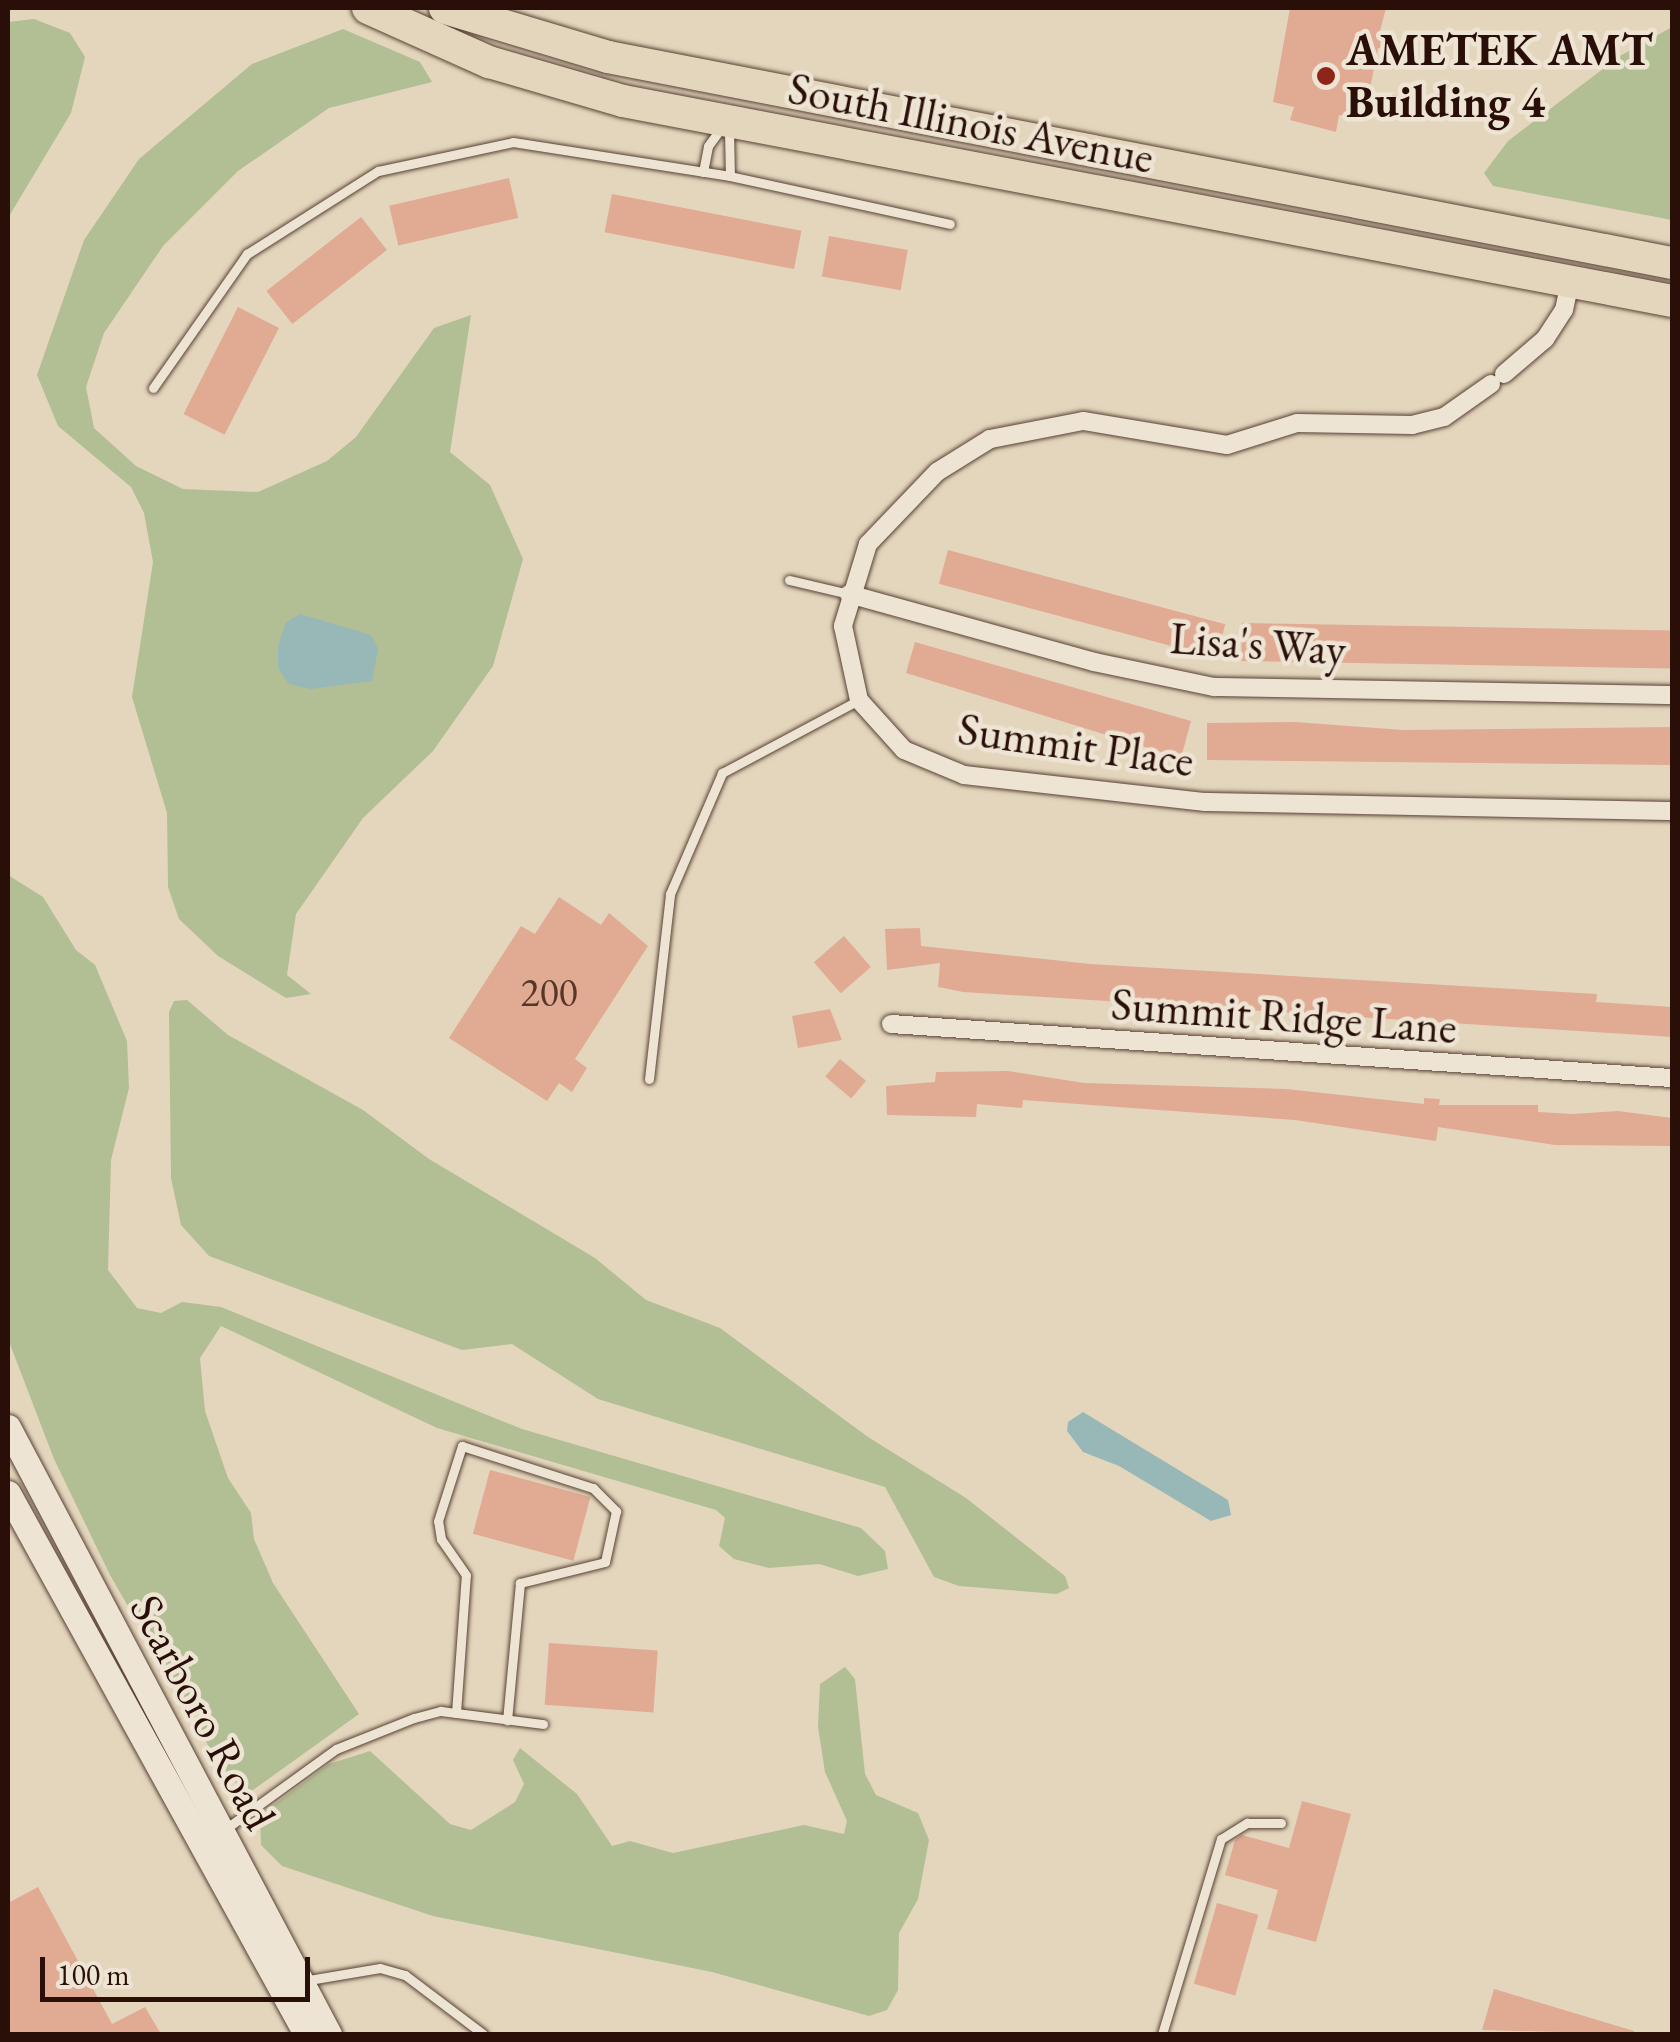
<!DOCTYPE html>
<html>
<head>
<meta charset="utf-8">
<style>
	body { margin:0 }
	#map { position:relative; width:1680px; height:2042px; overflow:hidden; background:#e4d6bd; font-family:"EB Garamond",serif }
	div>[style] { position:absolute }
	.green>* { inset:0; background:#b2be93 }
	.water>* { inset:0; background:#97b8b7 }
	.building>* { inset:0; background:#e0aa93; transform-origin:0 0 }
	.roads { filter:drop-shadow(0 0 2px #584134) drop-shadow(0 0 2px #584134) }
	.lane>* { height:9px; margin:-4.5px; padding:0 4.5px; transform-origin:4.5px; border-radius:4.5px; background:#ede4d4 }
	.street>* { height:18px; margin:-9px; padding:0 9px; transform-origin:9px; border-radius:9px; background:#ede4d4 }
	.secondary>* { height:25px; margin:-12.5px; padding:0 12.5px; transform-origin:12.5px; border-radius:12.5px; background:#ede4d4 }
	.highway>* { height:32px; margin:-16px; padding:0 16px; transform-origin:16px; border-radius:16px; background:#e4d6bd }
	.dots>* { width:28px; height:28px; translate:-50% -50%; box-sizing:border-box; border:5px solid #ede4d4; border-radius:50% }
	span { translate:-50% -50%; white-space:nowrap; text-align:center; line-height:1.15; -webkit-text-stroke:9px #ede4d4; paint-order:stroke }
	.number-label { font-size:40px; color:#57362a }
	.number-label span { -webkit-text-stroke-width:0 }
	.poi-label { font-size:45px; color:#290f07; font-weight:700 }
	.left { translate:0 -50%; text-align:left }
	.street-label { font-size:45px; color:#290f07 }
	.frame { position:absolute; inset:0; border:10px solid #290f07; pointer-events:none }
	.scale { position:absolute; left:40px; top:1957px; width:270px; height:45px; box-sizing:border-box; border:5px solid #290f07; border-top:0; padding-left:12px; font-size:30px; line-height:35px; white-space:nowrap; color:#290f07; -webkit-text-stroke:8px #ede4d4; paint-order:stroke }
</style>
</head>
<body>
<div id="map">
	<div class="green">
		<div style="clip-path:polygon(34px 19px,70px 33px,85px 57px,71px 113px,8px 218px,8px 22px)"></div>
		<div style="clip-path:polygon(1672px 27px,1672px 220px,1493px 186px,1484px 173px,1508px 141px,1620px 56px)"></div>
		<div style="clip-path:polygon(343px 29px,420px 62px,432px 82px,329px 108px,238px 171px,163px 246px,104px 333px,86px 387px,94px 428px,136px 466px,183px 489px,258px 492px,327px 461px,356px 437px,434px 328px,471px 315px,450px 452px,490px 485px,523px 559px,493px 666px,433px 751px,363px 818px,296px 914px,287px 975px,311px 994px,286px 998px,218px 956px,179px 919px,168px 887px,167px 813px,132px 697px,153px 562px,144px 513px,131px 487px,58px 426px,37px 375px,84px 240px,139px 159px,252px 64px)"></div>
		<div style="clip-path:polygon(8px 875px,43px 897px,76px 950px,95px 965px,127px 1041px,129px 1088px,111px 1160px,108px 1270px,137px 1308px,161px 1313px,182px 1302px,221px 1307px,522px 1429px,861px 1528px,885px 1551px,888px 1569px,858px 1576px,819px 1564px,769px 1568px,734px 1559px,719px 1546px,725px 1518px,716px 1510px,437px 1428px,221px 1326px,200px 1358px,205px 1411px,228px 1478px,251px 1513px,254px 1539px,273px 1583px,359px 1714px,246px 1795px,216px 1759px,110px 1575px,54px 1459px,8px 1339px)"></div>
		<div style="clip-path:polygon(187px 1000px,228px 1035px,363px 1110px,429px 1159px,595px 1258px,646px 1300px,720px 1328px,868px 1437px,966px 1498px,1065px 1576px,1069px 1588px,1057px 1594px,959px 1586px,934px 1577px,885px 1487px,598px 1399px,512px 1344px,462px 1350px,209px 1256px,181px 1225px,171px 1178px,169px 1012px,174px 1001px)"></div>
		<div style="clip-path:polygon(845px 1667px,855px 1679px,865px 1774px,876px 1795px,918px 1813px,929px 1840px,918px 1899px,899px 1933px,898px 1990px,887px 2010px,869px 2016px,712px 1972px,433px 1916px,282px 1866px,261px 1845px,260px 1815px,329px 1764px,370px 1751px,450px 1824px,471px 1830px,515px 1802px,524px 1784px,513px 1760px,520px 1748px,577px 1794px,612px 1846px,630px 1841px,673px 1853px,804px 1825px,844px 1834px,847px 1821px,825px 1772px,818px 1727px,820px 1684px)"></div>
	</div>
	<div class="water">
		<div style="clip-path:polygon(300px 614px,371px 635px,378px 649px,372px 681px,311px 689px,289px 684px,278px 668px,278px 646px,286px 622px)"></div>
		<div style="clip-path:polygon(1083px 1412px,1228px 1500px,1231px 1515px,1211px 1521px,1119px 1466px,1083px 1452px,1067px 1431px,1068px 1422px)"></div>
	</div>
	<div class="building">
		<div style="clip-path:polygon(1290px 8px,1386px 8px,1379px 35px,1408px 51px,1378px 48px,1364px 119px,1339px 115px,1336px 132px,1290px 120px,1294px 107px,1273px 102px)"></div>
		<div style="left:509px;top:178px;width:41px;height:123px;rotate:77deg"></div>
		<div style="left:612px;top:194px;width:193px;height:39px;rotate:11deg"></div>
		<div style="left:361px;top:217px;width:42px;height:120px;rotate:52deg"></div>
		<div style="left:829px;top:236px;width:80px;height:41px;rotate:10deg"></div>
		<div style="left:238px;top:307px;width:46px;height:120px;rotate:27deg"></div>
		<div style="left:948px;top:550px;width:287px;height:35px;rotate:15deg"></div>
		<div style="left:1242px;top:623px;width:430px;height:38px;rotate:1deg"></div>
		<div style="clip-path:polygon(915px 642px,1191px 721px,1181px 758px,906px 673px)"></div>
		<div style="clip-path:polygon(1295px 722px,1403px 730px,1672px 727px,1671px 765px,1207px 760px,1207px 723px)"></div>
		<div style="clip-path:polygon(559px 897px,601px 925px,609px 913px,648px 946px,575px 1059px,587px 1068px,572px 1092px,559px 1083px,547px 1101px,449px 1038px,521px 926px,535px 934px)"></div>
		<div style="clip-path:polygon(920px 928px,921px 946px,1090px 964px,1597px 994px,1596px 1002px,1672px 1007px,1672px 1037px,963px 992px,938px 987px,940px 963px,887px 970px,885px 929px)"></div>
		<div style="left:844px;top:936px;width:41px;height:40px;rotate:49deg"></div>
		<div style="clip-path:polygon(830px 1009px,842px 1040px,798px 1048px,792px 1016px)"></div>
		<div style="left:840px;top:1059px;width:34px;height:23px;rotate:40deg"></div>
		<div style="clip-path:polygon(1008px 1071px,1084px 1083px,1286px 1089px,1424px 1104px,1424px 1098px,1440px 1099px,1439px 1105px,1538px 1105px,1538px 1112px,1573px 1114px,1618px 1111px,1672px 1118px,1672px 1146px,1555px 1145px,1438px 1127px,1436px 1141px,1295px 1120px,1023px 1100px,1022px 1108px,977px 1104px,976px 1117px,887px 1115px,886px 1086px,935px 1082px,936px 1072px)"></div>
		<div style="left:490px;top:1470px;width:104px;height:66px;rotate:15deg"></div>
		<div style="left:549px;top:1643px;width:109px;height:62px;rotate:4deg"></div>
		<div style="clip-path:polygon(1302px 1801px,1351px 1814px,1316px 1942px,1267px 1929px,1278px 1890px,1225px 1875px,1235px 1840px,1242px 1835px,1289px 1848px)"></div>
		<div style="clip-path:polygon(38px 1887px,112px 2024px,145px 2007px,161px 2034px,8px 2034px,8px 1903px)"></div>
		<div style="left:1217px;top:1903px;width:43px;height:84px;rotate:16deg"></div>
		<div style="clip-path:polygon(1494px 1989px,1634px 2031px,1633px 2034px,1482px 2030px)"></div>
	</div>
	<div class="roads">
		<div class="lane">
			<div style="left:729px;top:130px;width:46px;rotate:88.8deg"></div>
			<div style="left:703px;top:172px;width:26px;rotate:-79deg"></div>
			<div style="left:708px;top:146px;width:24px;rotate:-54deg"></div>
			<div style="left:153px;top:388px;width:164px;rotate:-55deg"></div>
			<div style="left:247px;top:254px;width:155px;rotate:-32.4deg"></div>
			<div style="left:378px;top:171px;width:138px;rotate:-12.1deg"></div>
			<div style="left:513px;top:142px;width:220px;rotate:8.9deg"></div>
			<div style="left:730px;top:176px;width:225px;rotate:12.3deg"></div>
			<div style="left:789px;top:580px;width:62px;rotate:13.1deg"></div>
			<div style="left:649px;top:1079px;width:186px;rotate:-83.5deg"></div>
			<div style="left:670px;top:894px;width:132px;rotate:-66.7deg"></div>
			<div style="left:722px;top:773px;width:155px;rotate:-28.1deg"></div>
			<div style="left:456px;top:1713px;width:138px;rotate:-85.9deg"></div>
			<div style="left:466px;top:1575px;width:44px;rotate:-124.8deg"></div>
			<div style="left:441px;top:1539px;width:18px;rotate:-99deg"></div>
			<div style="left:438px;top:1521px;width:79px;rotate:-72.3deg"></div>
			<div style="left:462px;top:1446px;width:138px;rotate:17.8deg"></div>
			<div style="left:593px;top:1488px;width:33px;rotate:45deg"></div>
			<div style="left:616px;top:1511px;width:52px;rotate:102.2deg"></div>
			<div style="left:605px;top:1562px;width:88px;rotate:166.1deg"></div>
			<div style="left:520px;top:1583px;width:138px;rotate:95.4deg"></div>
			<div style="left:224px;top:1830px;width:138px;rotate:-35.9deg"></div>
			<div style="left:336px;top:1749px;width:84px;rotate:-21.7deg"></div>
			<div style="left:414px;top:1718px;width:28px;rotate:-15deg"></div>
			<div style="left:441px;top:1711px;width:103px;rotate:7.3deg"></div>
			<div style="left:303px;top:1981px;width:78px;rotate:-9.6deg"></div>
			<div style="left:380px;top:1968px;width:26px;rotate:16deg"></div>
			<div style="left:405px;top:1975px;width:98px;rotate:37.1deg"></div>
			<div style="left:1162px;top:2034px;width:204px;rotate:-73.2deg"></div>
			<div style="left:1221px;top:1839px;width:31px;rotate:-32deg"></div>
			<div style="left:1247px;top:1823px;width:34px"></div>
		</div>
		<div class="street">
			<div style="left:1504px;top:374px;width:54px;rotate:-40.5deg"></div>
			<div style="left:1545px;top:339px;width:35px;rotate:-57deg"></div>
			<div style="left:1564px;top:310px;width:29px;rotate:-78deg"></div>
			<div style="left:1491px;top:384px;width:57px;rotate:144.9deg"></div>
			<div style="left:1444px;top:417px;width:33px;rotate:166deg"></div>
			<div style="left:1412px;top:425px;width:115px;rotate:-179deg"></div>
			<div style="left:1297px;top:423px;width:73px;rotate:162.6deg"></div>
			<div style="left:1227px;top:445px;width:146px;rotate:-170.5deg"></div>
			<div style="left:1083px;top:421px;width:95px;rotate:169deg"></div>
			<div style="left:990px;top:439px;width:62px;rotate:148.1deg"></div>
			<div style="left:937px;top:472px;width:100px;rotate:133.8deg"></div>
			<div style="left:868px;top:544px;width:86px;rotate:107deg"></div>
			<div style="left:843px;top:626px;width:76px;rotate:77.8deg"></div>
			<div style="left:859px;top:700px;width:67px;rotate:48deg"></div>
			<div style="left:904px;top:750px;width:65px;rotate:22.6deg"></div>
			<div style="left:964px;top:775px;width:243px;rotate:6.4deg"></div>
			<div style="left:1205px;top:802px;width:467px;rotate:1.1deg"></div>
			<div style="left:849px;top:594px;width:254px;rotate:15.5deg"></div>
			<div style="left:1094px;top:662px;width:123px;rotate:11.8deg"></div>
			<div style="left:1214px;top:687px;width:458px;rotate:1deg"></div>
			<div style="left:891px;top:1024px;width:783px;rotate:3.96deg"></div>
		</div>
		<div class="secondary">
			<div style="left:8px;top:1427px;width:687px;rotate:62.13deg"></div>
			<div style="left:8px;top:1493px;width:618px;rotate:61.15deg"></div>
		</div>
		<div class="highway">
			<div style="left:368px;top:8px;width:133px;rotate:24.1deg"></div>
			<div style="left:489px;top:62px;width:140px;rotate:16.2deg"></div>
			<div style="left:623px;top:101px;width:1068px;rotate:10.79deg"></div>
			<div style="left:445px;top:8px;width:170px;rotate:16.7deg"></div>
			<div style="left:608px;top:57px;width:1084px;rotate:10.96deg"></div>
		</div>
	</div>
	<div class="dots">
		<div style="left:1326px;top:76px;background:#8f2418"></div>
	</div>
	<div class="number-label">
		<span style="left:549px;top:992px">200</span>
	</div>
	<div class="poi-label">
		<span class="left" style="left:1346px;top:76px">AMETEK AMT<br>Building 4</span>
	</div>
	<div class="street-label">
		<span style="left:971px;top:123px;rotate:11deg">South Illinois Avenue</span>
		<span style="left:1258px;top:644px;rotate:4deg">Lisa's Way</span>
		<span style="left:1076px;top:745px;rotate:8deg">Summit Place</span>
		<span style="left:1284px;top:1016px;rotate:4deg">Summit Ridge Lane</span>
		<span style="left:203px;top:1712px;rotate:62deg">Scarboro Road</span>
	</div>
	<div class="frame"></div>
	<div class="scale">100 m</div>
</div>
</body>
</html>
